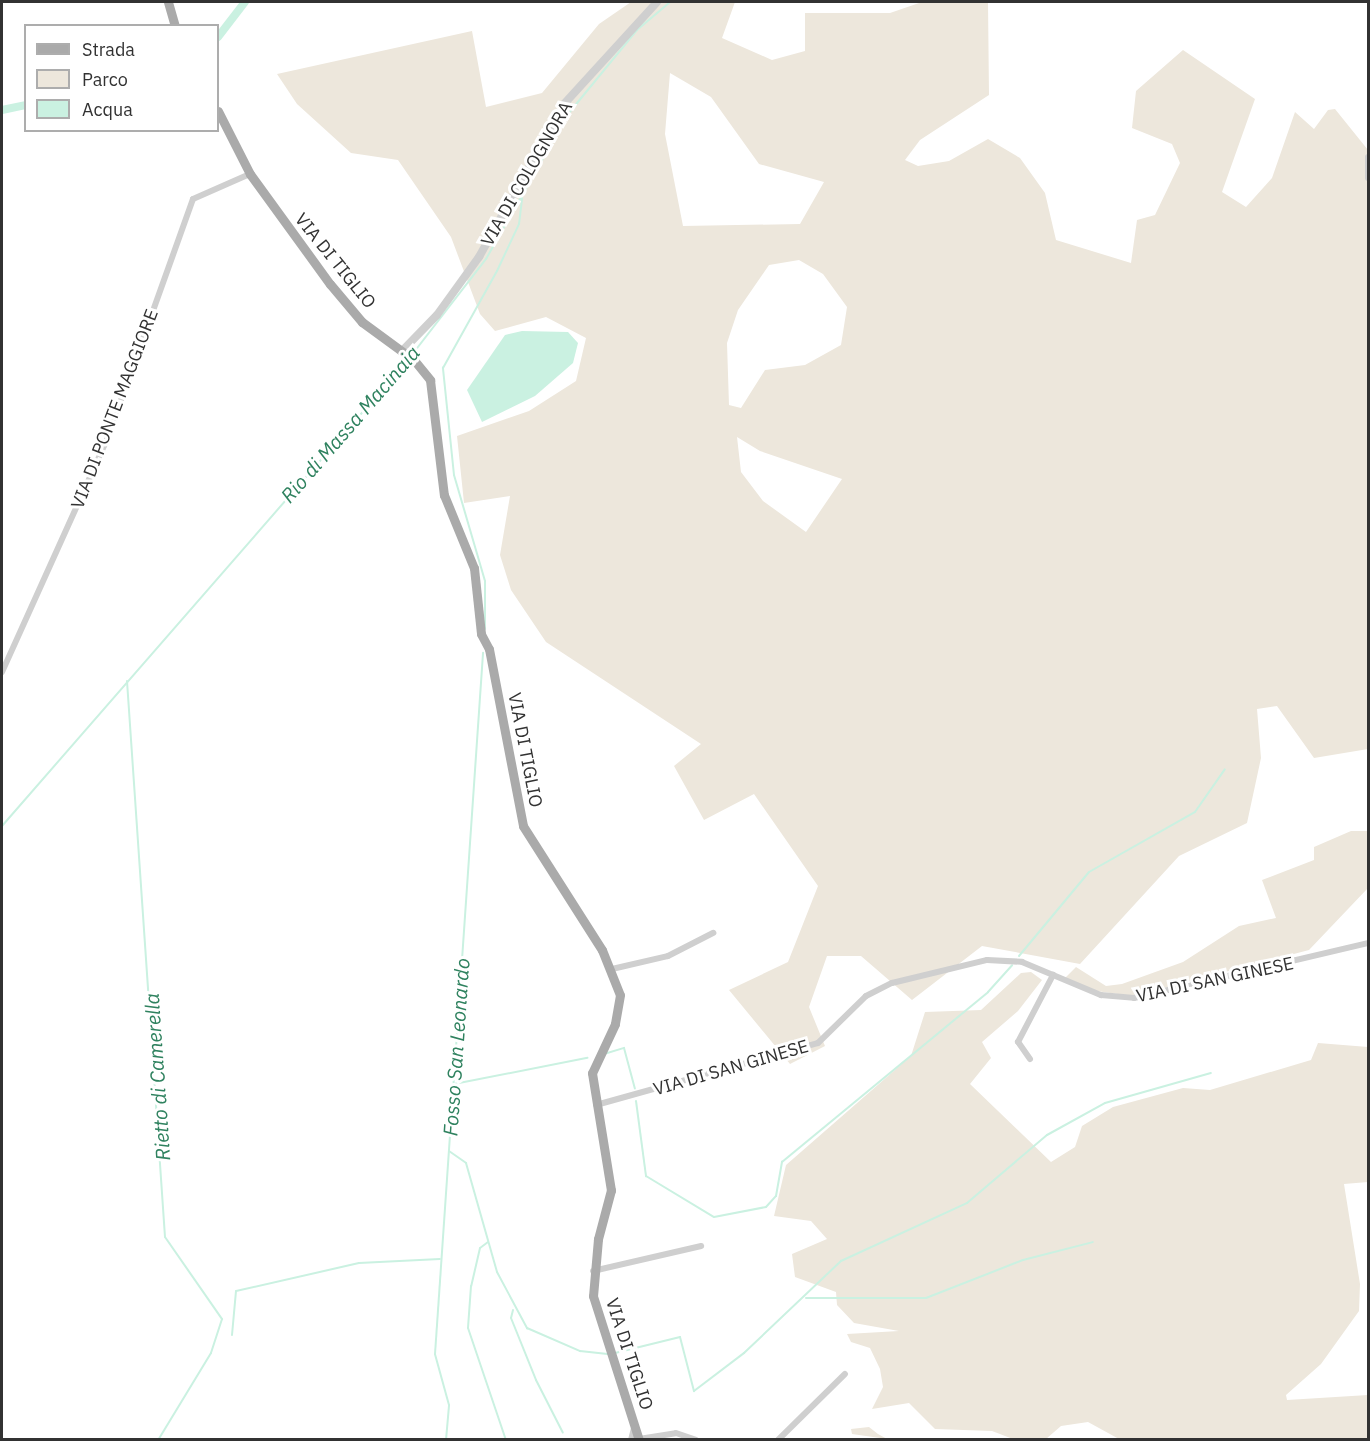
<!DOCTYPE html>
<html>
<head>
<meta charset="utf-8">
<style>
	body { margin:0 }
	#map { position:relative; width:1370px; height:1441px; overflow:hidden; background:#fff; font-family:"IBM Plex Sans",sans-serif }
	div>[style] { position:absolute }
	.green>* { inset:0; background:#ede7dc }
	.water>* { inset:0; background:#caf1e1 }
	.stream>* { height:2px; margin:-1px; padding:0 1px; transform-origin:1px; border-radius:1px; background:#caf1e1 }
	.canal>* { height:8px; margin:-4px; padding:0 4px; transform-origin:4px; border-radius:4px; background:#caf1e1 }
	.minor>* { height:6px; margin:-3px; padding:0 3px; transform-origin:3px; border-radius:3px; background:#cfcfcf }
	.tertiary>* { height:8px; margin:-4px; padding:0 4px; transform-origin:4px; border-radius:4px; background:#cfcfcf }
	.primary>* { height:9px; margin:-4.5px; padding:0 4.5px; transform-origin:4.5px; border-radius:4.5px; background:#aaa }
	span { translate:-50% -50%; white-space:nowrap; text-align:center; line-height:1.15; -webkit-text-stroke:6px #fff; paint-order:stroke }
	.street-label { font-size:18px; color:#323232 }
	.water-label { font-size:20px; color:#2f825f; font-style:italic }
	.frame { position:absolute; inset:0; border:3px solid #323232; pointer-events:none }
	.legend { position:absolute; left:24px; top:24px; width:195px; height:108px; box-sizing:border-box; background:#fff; border:2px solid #adadad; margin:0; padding:8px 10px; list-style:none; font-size:18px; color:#323232 }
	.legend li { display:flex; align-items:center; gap:12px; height:30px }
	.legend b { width:30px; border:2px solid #adadad }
</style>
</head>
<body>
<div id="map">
	<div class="green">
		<div style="clip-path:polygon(evenodd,631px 2px,735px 2px,722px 38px,772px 60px,805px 51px,805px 13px,890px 13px,922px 2px,988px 2px,989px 95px,920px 140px,905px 160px,918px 166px,949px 161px,988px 139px,1020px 158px,1045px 193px,1056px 240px,1131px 263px,1137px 220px,1155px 215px,1180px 163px,1172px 144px,1132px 128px,1136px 91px,1183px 50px,1255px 99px,1222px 192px,1246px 207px,1272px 178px,1295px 112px,1314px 129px,1328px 110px,1335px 109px,1368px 150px,1368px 749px,1314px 758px,1277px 706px,1257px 709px,1261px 758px,1247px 823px,1179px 856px,1080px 964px,982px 946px,912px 1000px,861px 956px,827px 956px,809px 1007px,825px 1046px,790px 1064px,729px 990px,788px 962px,818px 886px,754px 794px,704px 820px,674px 766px,701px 744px,546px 642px,511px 590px,500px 555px,510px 496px,464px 503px,457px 436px,529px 411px,576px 381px,586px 338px,546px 317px,495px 331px,480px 314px,451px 237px,398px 160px,351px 153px,297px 104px,277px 74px,472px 31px,486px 107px,542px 93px,599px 24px,631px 2px,670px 73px,711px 97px,759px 164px,824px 182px,800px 224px,683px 226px,665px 134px,670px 73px,631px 2px,799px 260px,823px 274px,847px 307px,841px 345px,805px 365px,765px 370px,741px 408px,729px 405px,727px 343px,738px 310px,769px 265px,799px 260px,631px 2px,737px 437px,760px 451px,842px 479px,806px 532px,763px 501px,741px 472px,737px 437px)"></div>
		<div style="clip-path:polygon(1351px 831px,1368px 831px,1368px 888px,1309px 950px,1133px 996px,1096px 991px,1065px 978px,1076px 967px,1106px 986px,1122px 984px,1183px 962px,1239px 926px,1276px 918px,1262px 880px,1314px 860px,1314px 847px)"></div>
		<div style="clip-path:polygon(1031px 972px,1042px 980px,1018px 1011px,982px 1042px,991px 1058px,970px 1084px,1051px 1162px,1075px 1147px,1082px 1126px,1113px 1107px,1183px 1088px,1210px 1090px,1311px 1060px,1318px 1043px,1368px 1047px,1368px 1182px,1344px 1184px,1360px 1284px,1359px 1311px,1321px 1364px,1286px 1395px,1287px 1400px,1368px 1395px,1368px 1439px,1119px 1439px,1088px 1422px,1061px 1426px,1046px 1439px,1013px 1439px,992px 1431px,935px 1429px,909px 1403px,872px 1409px,883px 1387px,880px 1369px,870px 1348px,851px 1342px,847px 1334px,899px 1331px,854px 1323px,837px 1305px,836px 1292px,795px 1277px,792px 1254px,827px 1239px,811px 1221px,774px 1216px,786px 1165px,911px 1056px,925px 1012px,981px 1010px,1021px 973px)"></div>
		<div style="clip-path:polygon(869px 1427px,878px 1434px,887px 1439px,852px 1434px,851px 1429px)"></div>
	</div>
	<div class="water">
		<div style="clip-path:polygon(522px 331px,568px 332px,578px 343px,573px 363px,535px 396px,482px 422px,467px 390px,505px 335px)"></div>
	</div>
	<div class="stream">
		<div style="left:411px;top:356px;width:123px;rotate:-52.3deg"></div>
		<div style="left:486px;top:259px;width:167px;rotate:-60.5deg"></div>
		<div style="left:568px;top:114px;width:109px;rotate:-50.6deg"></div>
		<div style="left:637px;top:30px;width:43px;rotate:-40.3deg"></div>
		<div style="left:485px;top:629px;width:48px;rotate:-90deg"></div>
		<div style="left:485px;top:581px;width:110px;rotate:-106.3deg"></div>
		<div style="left:454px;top:475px;width:108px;rotate:-95.9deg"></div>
		<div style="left:443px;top:368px;width:111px;rotate:-60.9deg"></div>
		<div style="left:497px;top:271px;width:52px;rotate:-64.9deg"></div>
		<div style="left:519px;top:224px;width:26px;rotate:-83deg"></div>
		<div style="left:127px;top:681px;width:557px;rotate:86.09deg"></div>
		<div style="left:165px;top:1237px;width:100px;rotate:55.2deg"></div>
		<div style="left:222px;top:1319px;width:36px;rotate:108deg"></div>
		<div style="left:211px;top:1353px;width:102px;rotate:121.3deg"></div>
		<div style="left:2px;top:826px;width:618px;rotate:-48.94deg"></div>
		<div style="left:1019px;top:956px;width:109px;rotate:-50.2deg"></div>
		<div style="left:1089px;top:872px;width:122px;rotate:-29.5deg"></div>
		<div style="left:1195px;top:812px;width:52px;rotate:-55.1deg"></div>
		<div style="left:604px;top:1054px;width:21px;rotate:-17deg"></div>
		<div style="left:624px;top:1048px;width:42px;rotate:75deg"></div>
		<div style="left:454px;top:1084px;width:136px;rotate:-11.1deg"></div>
		<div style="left:636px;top:1101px;width:76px;rotate:82.4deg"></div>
		<div style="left:646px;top:1176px;width:79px;rotate:31.1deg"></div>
		<div style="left:714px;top:1217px;width:53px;rotate:-10.9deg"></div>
		<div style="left:766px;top:1207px;width:15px;rotate:-48deg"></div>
		<div style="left:776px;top:1196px;width:35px;rotate:-80deg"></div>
		<div style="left:782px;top:1162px;width:267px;rotate:-39.5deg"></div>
		<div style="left:988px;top:992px;width:36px;rotate:-48deg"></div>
		<div style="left:449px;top:1151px;width:21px;rotate:35deg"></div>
		<div style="left:466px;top:1163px;width:113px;rotate:74.1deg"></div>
		<div style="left:497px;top:1272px;width:64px;rotate:61.8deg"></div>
		<div style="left:527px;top:1328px;width:58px;rotate:23.5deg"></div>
		<div style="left:580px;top:1351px;width:30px;rotate:6deg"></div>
		<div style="left:488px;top:1242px;width:10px;rotate:143deg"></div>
		<div style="left:480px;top:1248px;width:39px;rotate:103deg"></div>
		<div style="left:471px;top:1286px;width:42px;rotate:94.1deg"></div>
		<div style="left:468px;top:1328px;width:118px;rotate:71.3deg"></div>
		<div style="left:806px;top:1298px;width:120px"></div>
		<div style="left:926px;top:1298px;width:104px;rotate:-21.4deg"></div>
		<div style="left:1023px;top:1260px;width:72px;rotate:-14.4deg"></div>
		<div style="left:513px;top:1310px;width:8px;rotate:104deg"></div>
		<div style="left:511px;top:1318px;width:67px;rotate:68deg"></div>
		<div style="left:536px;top:1380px;width:59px;rotate:63deg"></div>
		<div style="left:232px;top:1335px;width:44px;rotate:-84.8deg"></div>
		<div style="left:236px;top:1291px;width:126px;rotate:-12.8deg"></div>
		<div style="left:359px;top:1263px;width:81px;rotate:-2.8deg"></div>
		<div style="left:615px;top:1353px;width:67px;rotate:-13.8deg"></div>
		<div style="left:680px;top:1337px;width:56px;rotate:75.5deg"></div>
		<div style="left:694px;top:1391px;width:63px;rotate:-37.2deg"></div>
		<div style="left:744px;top:1353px;width:134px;rotate:-43.5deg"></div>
		<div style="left:841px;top:1261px;width:139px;rotate:-24.7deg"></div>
		<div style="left:967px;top:1203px;width:105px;rotate:-40.4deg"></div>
		<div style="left:1047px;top:1135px;width:66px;rotate:-28.9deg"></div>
		<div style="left:1105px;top:1103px;width:110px;rotate:-15.8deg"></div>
		<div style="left:446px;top:1440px;width:35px;rotate:-85deg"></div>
		<div style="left:449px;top:1405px;width:53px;rotate:-105.4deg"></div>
		<div style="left:435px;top:1354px;width:703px;rotate:-86.08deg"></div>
	</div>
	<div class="canal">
		<div style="left:218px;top:37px;width:44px;rotate:-52.4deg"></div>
		<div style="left:2px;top:110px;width:25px;rotate:-12deg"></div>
	</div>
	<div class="minor">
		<div style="left:1368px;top:157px;width:21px;rotate:90deg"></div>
		<div style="left:2px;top:672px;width:252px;rotate:-65.7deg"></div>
		<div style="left:106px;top:442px;width:258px;rotate:-70.3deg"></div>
		<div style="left:193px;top:199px;width:62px;rotate:-23.7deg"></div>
		<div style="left:612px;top:969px;width:57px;rotate:-13.1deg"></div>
		<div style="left:668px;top:956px;width:51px;rotate:-27.1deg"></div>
		<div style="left:1030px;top:1059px;width:21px;rotate:-125deg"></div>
		<div style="left:1018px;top:1042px;width:76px;rotate:-62.4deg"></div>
		<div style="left:596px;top:1105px;width:230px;rotate:-15.6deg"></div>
		<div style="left:818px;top:1043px;width:67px;rotate:-44.4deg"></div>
		<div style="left:866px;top:996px;width:29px;rotate:-27deg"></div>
		<div style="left:892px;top:983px;width:98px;rotate:-13.6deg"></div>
		<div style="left:987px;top:960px;width:35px;rotate:3deg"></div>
		<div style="left:1022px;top:962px;width:86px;rotate:22.7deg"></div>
		<div style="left:1101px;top:995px;width:33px;rotate:5deg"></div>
		<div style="left:1134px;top:998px;width:240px;rotate:-13.2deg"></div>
		<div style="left:593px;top:1271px;width:111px;rotate:-13deg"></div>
		<div style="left:639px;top:1439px;width:37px;rotate:-9deg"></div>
		<div style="left:676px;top:1433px;width:21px;rotate:19deg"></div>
		<div style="left:631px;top:1440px;width:12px;rotate:-76deg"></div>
		<div style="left:778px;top:1440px;width:94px;rotate:-44.6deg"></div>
	</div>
	<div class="tertiary">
		<div style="left:402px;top:351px;width:50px;rotate:-45.8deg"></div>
		<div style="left:437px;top:315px;width:72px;rotate:-54.1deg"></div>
		<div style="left:479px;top:257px;width:175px;rotate:-60.9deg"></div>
		<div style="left:564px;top:104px;width:138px;rotate:-47.6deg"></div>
	</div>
	<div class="primary">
		<div style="left:168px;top:2px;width:25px;rotate:74deg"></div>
		<div style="left:218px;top:111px;width:71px;rotate:63.1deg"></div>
		<div style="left:250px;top:174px;width:136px;rotate:54deg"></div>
		<div style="left:330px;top:284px;width:50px;rotate:49.9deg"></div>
		<div style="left:362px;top:322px;width:64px;rotate:36.2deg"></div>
		<div style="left:414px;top:360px;width:26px;rotate:51deg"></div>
		<div style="left:430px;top:380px;width:116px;rotate:83.1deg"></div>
		<div style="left:444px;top:495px;width:79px;rotate:67.7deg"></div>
		<div style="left:474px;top:568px;width:66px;rotate:83.9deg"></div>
		<div style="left:481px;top:634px;width:17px;rotate:62deg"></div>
		<div style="left:489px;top:649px;width:180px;rotate:79.1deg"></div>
		<div style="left:523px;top:826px;width:147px;rotate:57.5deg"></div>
		<div style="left:602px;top:950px;width:48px;rotate:68.2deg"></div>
		<div style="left:620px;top:995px;width:29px;rotate:100deg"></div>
		<div style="left:615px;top:1024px;width:54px;rotate:115.1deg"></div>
		<div style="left:592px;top:1073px;width:119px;rotate:80.8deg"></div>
		<div style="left:611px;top:1190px;width:51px;rotate:104.9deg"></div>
		<div style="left:598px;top:1239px;width:57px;rotate:95deg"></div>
		<div style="left:593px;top:1296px;width:151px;rotate:72.3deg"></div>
	</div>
	<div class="street-label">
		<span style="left:527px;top:174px;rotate:-60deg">VIA DI COLOGNORA</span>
		<span style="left:335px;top:261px;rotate:51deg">VIA DI TIGLIO</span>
		<span style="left:115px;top:409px;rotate:-69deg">VIA DI PONTE MAGGIORE</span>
		<span style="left:525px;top:750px;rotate:79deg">VIA DI TIGLIO</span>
		<span style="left:1215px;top:980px;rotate:-12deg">VIA DI SAN GINESE</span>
		<span style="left:731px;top:1068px;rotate:-16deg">VIA DI SAN GINESE</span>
		<span style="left:629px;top:1354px;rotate:72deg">VIA DI TIGLIO</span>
	</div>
	<div class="water-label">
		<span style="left:350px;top:424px;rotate:-49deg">Rio di Massa Macinaia</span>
		<span style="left:456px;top:1047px;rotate:-86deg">Fosso San Leonardo</span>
		<span style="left:157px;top:1077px;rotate:-94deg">Rietto di Camerella</span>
	</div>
	<div class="frame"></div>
	<ul class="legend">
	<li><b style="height:8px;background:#aaa"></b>Strada</li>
	<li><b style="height:16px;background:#ede7dc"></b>Parco</li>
	<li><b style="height:16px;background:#caf1e1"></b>Acqua</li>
	</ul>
</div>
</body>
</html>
